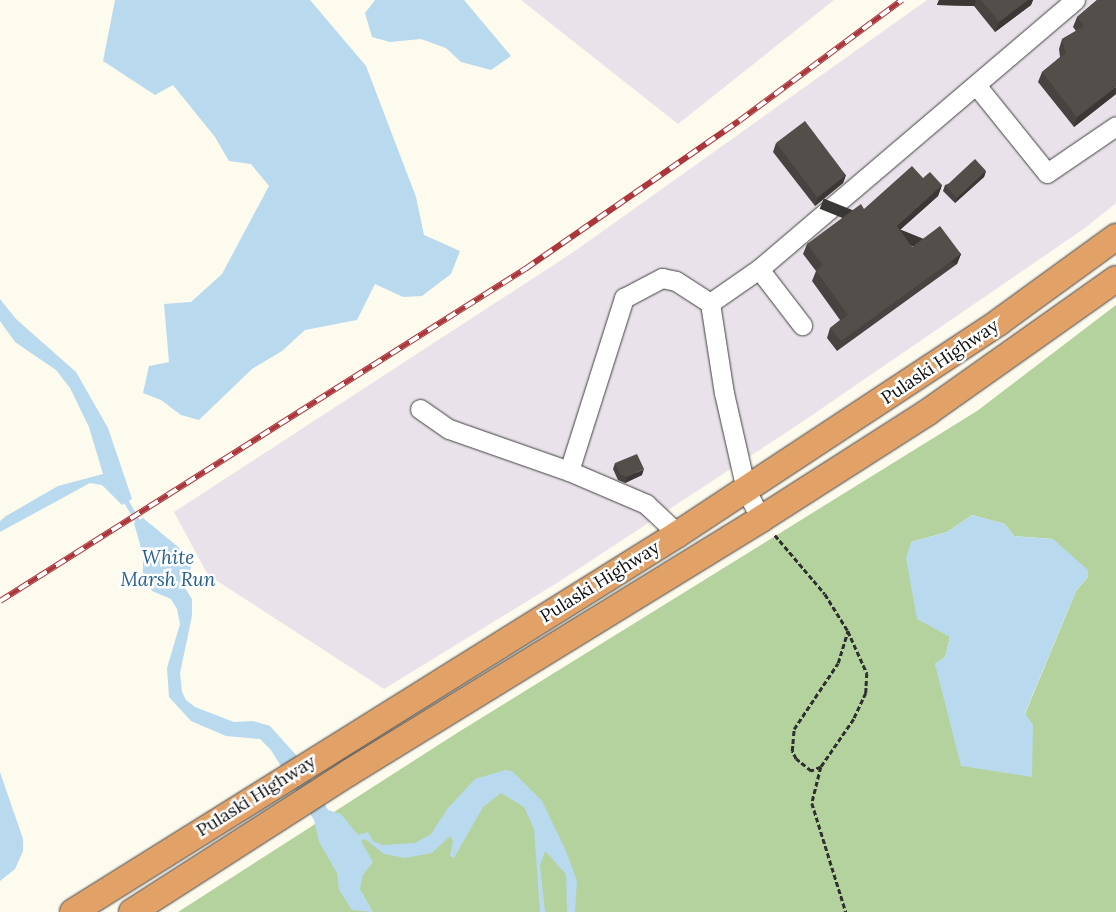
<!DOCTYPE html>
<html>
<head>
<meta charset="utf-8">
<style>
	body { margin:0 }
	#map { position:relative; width:1116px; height:912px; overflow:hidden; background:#fdfaee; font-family:Lora,serif }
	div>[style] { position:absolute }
	.industrial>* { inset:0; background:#e9e2ea }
	.forest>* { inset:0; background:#b4d29d }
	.water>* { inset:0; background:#b9daee }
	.stream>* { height:4.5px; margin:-2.25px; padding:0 2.25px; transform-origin:2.25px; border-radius:2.25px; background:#b9daee }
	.path>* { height:2.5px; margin-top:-1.25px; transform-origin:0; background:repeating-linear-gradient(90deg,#2f2f2f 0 5px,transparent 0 7.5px) }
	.roads { filter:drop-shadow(0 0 1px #404040) drop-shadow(0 0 1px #404040) }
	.minor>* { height:19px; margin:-9.5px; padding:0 9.5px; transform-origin:9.5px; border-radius:9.5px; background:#fff }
	.highway>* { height:26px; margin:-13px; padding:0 13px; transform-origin:13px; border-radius:13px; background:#e2a167 }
	.rail>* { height:5.5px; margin-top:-2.75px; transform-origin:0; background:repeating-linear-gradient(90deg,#fff 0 11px,#ab363b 0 22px); box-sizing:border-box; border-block:1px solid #ab363b }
	.wall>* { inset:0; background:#484340 }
	.shaded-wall>* { inset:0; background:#3b3734; transform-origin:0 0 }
	.building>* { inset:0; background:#544e4a; transform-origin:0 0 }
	span { translate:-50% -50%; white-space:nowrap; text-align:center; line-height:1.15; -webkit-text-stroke:5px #fff; paint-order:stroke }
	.street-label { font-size:18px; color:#0d0d0d }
	.water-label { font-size:19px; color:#26608e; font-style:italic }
</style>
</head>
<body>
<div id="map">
	<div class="industrial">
		<div style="clip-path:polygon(521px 0,834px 0,678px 124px)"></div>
		<div style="clip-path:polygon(927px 0,1116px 0,1116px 203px,1085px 228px,802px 422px,560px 581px,384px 689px,208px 575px,174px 512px,572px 253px)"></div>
	</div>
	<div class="forest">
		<div style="clip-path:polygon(evenodd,1116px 305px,1116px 912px,178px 912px,457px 733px,977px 411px,1116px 305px,972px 515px,1005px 524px,1014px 536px,1053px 539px,1088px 577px,1076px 591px,1025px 714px,935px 664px,945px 657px,950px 637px,911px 542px,947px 532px,972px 515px)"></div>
	</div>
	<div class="water">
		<div style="clip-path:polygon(115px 0,310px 0,366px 66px,416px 197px,424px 235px,460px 251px,451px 274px,422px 296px,403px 297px,375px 284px,357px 320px,305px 330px,282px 351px,252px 369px,199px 420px,181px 415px,161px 400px,143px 393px,149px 366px,169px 362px,164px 304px,191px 302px,222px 274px,269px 186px,251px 164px,229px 161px,215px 137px,173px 85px,155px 95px,103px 61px)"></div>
		<div style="clip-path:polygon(375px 0,464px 0,511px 56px,491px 70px,461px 62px,446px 48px,421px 39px,390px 42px,372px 37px,365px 13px)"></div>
		<div style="clip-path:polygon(0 299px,16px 319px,76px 372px,108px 428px,132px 499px,122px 505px,102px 485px,90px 483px,0 532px,0 521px,6px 516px,58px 486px,103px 474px,89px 427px,70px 388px,56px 370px,15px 342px,0 321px)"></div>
		<div style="clip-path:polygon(972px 515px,1005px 524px,1014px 536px,1053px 539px,1088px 570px,1088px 577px,1076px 591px,1025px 713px,1033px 725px,1032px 777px,961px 766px,935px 664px,945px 657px,950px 637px,917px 619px,906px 558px,911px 542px,947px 532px)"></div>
		<div style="clip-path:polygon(143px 518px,188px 555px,192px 563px,185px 588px,192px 599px,192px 616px,180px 673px,182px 692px,186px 700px,195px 707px,234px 722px,253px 721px,270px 726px,296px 755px,328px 810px,341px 814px,358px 835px,368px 832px,373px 841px,383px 845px,415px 843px,431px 834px,448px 808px,475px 779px,505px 770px,512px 771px,542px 801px,566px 851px,577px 881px,575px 912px,567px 912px,566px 874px,545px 851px,540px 866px,545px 912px,540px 912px,534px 829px,524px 807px,501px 793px,483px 807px,454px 858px,450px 856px,453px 841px,450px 836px,432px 853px,405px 858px,384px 854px,365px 839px,361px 841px,373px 862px,363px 875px,360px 889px,373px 912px,352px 910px,339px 890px,337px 873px,319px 842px,314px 820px,271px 750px,260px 739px,226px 736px,191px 721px,169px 697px,167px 668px,180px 624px,177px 609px,171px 599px,152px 591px,143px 575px,143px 555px,134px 523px)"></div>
		<div style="clip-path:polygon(0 772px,23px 839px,23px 851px,15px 869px,0 881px)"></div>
	</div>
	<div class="stream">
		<div style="left:125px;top:499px;width:30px;rotate:60deg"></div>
	</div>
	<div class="path">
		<div style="left:775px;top:535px;width:77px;rotate:49.7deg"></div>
		<div style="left:825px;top:594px;width:44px;rotate:58.1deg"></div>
		<div style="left:848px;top:631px;width:46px;rotate:65.7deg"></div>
		<div style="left:867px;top:673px;width:20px;rotate:93deg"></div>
		<div style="left:866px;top:693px;width:29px;rotate:115deg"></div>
		<div style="left:854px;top:719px;width:58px;rotate:124.5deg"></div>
		<div style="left:821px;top:767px;width:11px;rotate:158deg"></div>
		<div style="left:811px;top:771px;width:19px;rotate:-141deg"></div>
		<div style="left:796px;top:759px;width:9px;rotate:-117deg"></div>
		<div style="left:792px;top:751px;width:22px;rotate:-85deg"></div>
		<div style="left:794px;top:729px;width:79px;rotate:-56.3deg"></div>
		<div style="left:838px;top:663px;width:34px;rotate:-73deg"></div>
		<div style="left:821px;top:767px;width:37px;rotate:104deg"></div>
		<div style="left:812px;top:803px;width:114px;rotate:72.7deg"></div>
	</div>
	<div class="roads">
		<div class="minor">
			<div style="left:976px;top:85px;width:113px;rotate:51.1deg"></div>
			<div style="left:1047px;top:173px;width:83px;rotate:-34.3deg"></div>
			<div style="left:759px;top:269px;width:71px;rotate:52.5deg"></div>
			<div style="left:710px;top:303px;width:60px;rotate:-34.8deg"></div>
			<div style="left:759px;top:269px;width:415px;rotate:-40.4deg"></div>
			<div style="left:420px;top:409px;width:35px;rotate:35deg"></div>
			<div style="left:449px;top:429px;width:127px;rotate:19.3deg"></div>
			<div style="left:569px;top:471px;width:84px;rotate:23.2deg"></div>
			<div style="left:646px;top:504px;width:44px;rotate:43.2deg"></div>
			<div style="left:569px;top:471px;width:182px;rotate:-72.4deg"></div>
			<div style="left:624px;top:298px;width:43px;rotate:-27.8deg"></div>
			<div style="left:662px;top:278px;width:14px;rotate:12deg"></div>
			<div style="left:676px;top:281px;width:40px;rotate:32.9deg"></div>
			<div style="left:710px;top:303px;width:91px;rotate:81.2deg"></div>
			<div style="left:724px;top:393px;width:99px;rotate:77.2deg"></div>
			<div style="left:746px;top:490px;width:33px;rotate:63deg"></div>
		</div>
		<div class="highway">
			<div style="left:73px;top:912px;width:713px;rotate:-32deg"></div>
			<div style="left:678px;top:534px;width:385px;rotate:-33.4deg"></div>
			<div style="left:999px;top:322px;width:145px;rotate:-36deg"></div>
			<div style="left:132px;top:912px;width:259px;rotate:-32.7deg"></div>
			<div style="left:350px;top:772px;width:483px;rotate:-31.6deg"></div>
			<div style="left:761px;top:519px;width:198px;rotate:-32.6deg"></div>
			<div style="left:928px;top:412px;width:230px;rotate:-35.3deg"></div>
		</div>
	</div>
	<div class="rail">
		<div style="left:0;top:601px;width:621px;rotate:-32.31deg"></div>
		<div style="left:525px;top:269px;width:260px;rotate:-34.7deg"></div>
		<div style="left:739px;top:121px;width:203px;rotate:-36.6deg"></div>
	</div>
	<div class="wall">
		<div style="clip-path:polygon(939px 0,1033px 0,1031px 5px,995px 32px,974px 6px,937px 5px)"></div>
		<div style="clip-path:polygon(1097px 0,1116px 94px,1074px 127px,1038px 82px,1042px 72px,1060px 57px,1059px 49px,1062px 39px,1076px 31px,1073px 27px,1077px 17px)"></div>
		<div style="clip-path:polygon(776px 143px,846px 175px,843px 183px,815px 206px,773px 152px)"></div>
		<div style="clip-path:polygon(986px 171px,984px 177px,955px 203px,943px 191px,945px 185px)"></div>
		<div style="clip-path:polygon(942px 185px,938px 196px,900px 230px,912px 247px,961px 254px,957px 264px,837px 351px,827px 338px,830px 328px,840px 320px,812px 281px,816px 271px,803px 254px,807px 244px,864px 209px)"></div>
		<div style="clip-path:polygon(615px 463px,642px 475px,625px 483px,618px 480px,613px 469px)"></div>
	</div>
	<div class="shaded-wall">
		<div style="clip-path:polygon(939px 0,976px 0,974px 6px,937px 5px)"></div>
		<div style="clip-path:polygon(1028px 0,1033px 0,1031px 5px,995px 32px,999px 22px)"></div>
		<div style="clip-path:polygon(1116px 87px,1116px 94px,1074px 127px,1077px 117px)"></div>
		<div style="clip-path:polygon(986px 171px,984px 177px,955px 203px,957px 198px)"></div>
		<div style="clip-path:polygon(846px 175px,843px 183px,815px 206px,818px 198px)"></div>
		<div style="clip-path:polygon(942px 185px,938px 196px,893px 236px,897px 226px)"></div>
		<div style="left:961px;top:254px;width:11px;height:148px;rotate:112deg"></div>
		<div style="clip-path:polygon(644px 469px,642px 475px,625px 483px,627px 477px)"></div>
	</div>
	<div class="building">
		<div style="clip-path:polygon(981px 0,1028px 0,999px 22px)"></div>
		<div style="clip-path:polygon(1097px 0,1116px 0,1116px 87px,1077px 117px,1042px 72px,1066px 53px,1062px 39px,1084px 26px,1077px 17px)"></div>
		<div style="left:805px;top:121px;width:68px;height:36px;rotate:53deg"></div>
		<div style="left:975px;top:159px;width:16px;height:40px;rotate:47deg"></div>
		<div style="clip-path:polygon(912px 166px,923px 178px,930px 172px,942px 185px,897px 226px,912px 247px,940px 226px,961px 254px,841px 341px,830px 328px,848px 315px,816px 271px,823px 265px,807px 244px,861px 204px,864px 209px)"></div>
		<div style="clip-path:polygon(637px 454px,644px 469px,627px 477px,620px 474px,615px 463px)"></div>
	</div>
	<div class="street-label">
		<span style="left:940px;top:362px;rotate:-34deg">Pulaski Highway</span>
		<span style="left:600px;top:582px;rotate:-32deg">Pulaski Highway</span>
		<span style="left:256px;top:796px;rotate:-32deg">Pulaski Highway</span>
	</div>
	<div class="water-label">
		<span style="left:168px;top:569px">White<br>Marsh Run</span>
	</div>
</div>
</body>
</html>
